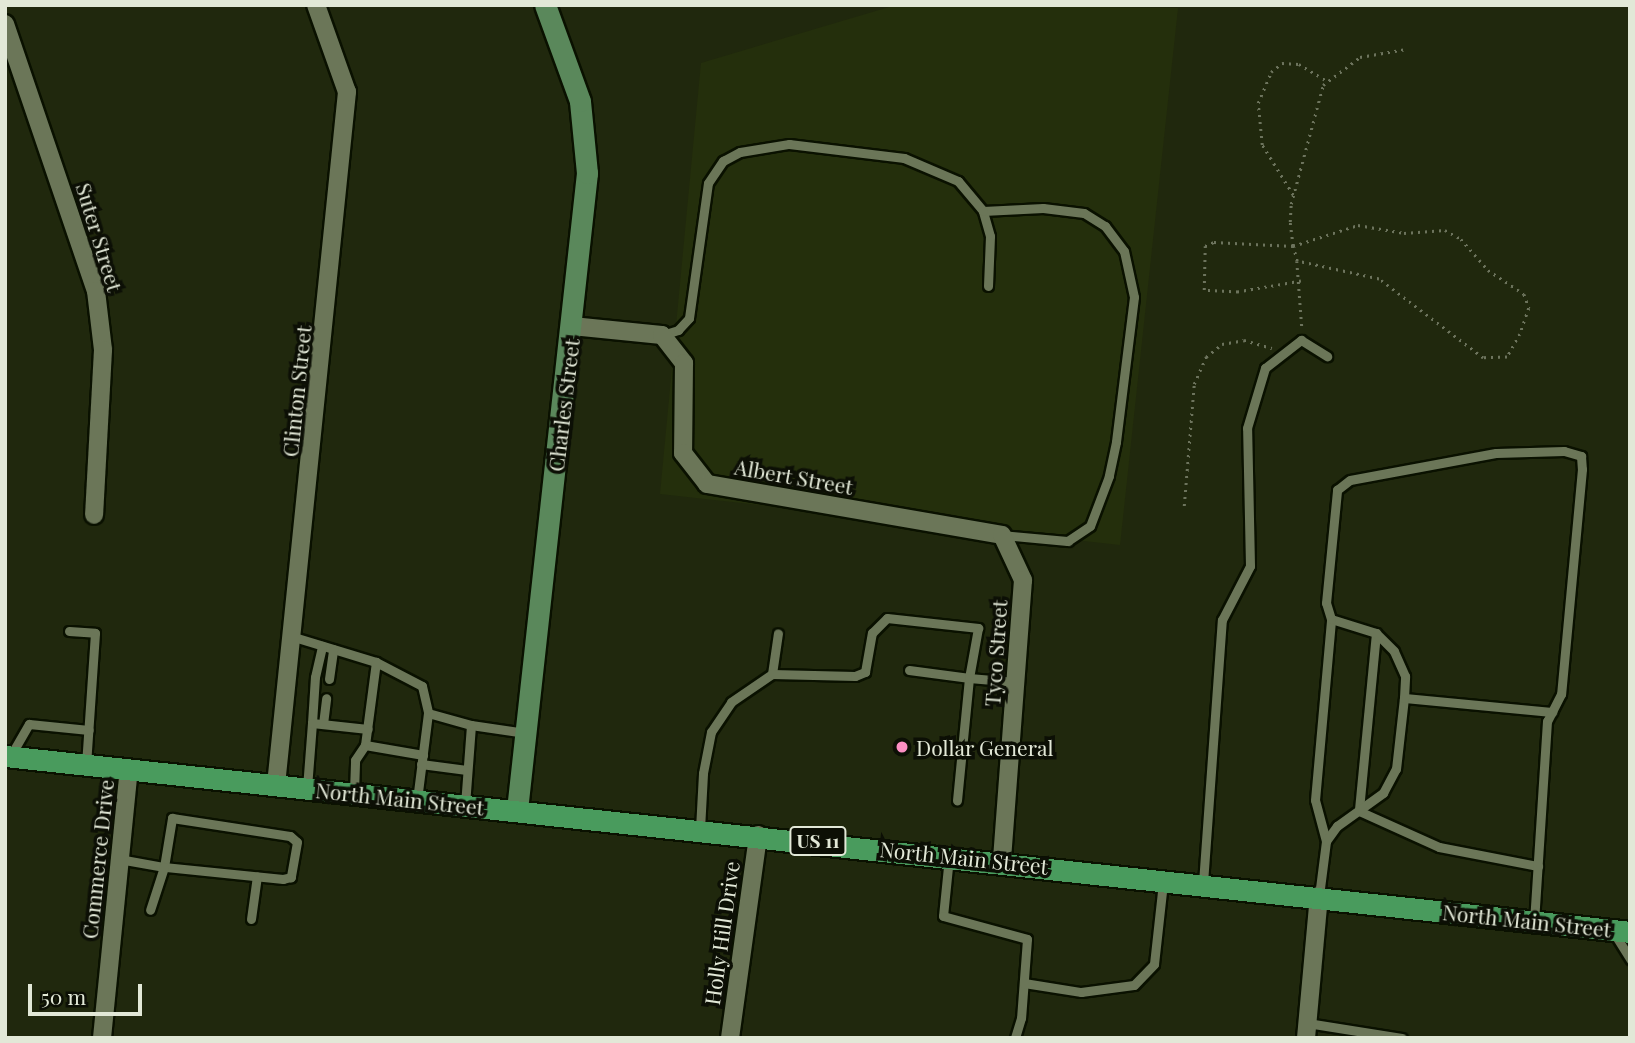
<!DOCTYPE html>
<style>
body{margin:0}
#map{position:relative;width:1635px;height:1043px;overflow:hidden;background:#20280d;font-family:"Playfair Display",serif}
div>[style]{position:absolute}
.built>*{inset:0;background:#242f0c}
.path>*{height:2.5px;margin-top:-1.25px;transform-origin:0;background:repeating-linear-gradient(90deg,#6d745d 0 2px,transparent 0 7px)}
.roads{filter:drop-shadow(2px 0 #0a1100) drop-shadow(-2px 0 #0a1100) drop-shadow(0 2px #0a1100) drop-shadow(0 -2px #0a1100)}
.lane>*{height:9px;margin:-4.5px;padding:0 4.5px;transform-origin:4.5px;border-radius:4.5px;background:#6b7658}
.street>*{height:18px;margin:-9px;padding:0 9px;transform-origin:9px;border-radius:9px;background:#6b7658}
.secondary>*{height:21px;margin:-10.5px;padding:0 10.5px;transform-origin:10.5px;border-radius:10.5px;background:#5a885b}
.primary>*{height:21px;margin:-10.5px;padding:0 10.5px;transform-origin:10.5px;border-radius:10.5px;background:#499b5d}
.dots>*{width:19px;height:19px;translate:-50% -50%;box-sizing:border-box;border:4px solid #0c0f05;border-radius:50%}
span{translate:-50% -50%;white-space:nowrap;text-align:center;line-height:1.15;-webkit-text-stroke:7px #0c0f05;paint-order:stroke}
.shield-label span{padding:2px 5px;background:#0c0f05;border:2px solid;border-radius:5px;-webkit-text-stroke-width:0}
.shield-label{font-size:19px;color:#e2e8d7;font-weight:700}
.street-label{font-size:21px;color:#e2e8d7}
.poi-label{font-size:21px;color:#e2e8d7}
.left{translate:0 -50%;text-align:left}
.frame{position:absolute;inset:0;border:7px solid #e2e8d7;pointer-events:none}
.scale{position:absolute;left:28px;top:984px;width:114px;height:32px;box-sizing:border-box;border:4px solid #e2e8d7;border-top:0;padding-left:9px;font-size:21px;line-height:24px;white-space:nowrap;color:#e2e8d7;-webkit-text-stroke:5px #0c0f05;paint-order:stroke}
</style>
<div id="map">
<div class="built">
<div style="clip-path:polygon(896px 5px,1178px 8px,1120px 545px,660px 494px,701px 63px)"></div>
</div>
<div class="path">
<div style="left:1293px;top:195px;width:59px;rotate:-121.8deg"></div>
<div style="left:1262px;top:145px;width:42px;rotate:-95.4deg"></div>
<div style="left:1258px;top:103px;width:34px;rotate:-67deg"></div>
<div style="left:1271px;top:72px;width:14px;rotate:-39deg"></div>
<div style="left:1282px;top:63px;width:17px;rotate:3deg"></div>
<div style="left:1299px;top:64px;width:31px;rotate:31deg"></div>
<div style="left:1297px;top:261px;width:67px;rotate:85.7deg"></div>
<div style="left:1301px;top:281px;width:64px;rotate:170.1deg"></div>
<div style="left:1238px;top:292px;width:34px;rotate:-177deg"></div>
<div style="left:1204px;top:290px;width:44px;rotate:-88.7deg"></div>
<div style="left:1205px;top:246px;width:10px;rotate:-24deg"></div>
<div style="left:1214px;top:242px;width:79px;rotate:2.9deg"></div>
<div style="left:1293px;top:246px;width:68px;rotate:-17.9deg"></div>
<div style="left:1358px;top:225px;width:47px;rotate:9.9deg"></div>
<div style="left:1404px;top:233px;width:41px;rotate:-4.2deg"></div>
<div style="left:1445px;top:230px;width:18px;rotate:29deg"></div>
<div style="left:1461px;top:239px;width:41px;rotate:48.9deg"></div>
<div style="left:1488px;top:270px;width:43px;rotate:33.7deg"></div>
<div style="left:1524px;top:294px;width:15px;rotate:70deg"></div>
<div style="left:1529px;top:308px;width:28px;rotate:109deg"></div>
<div style="left:1520px;top:334px;width:26px;rotate:119deg"></div>
<div style="left:1507px;top:357px;width:24px;rotate:178deg"></div>
<div style="left:1483px;top:358px;width:131px;rotate:-142.8deg"></div>
<div style="left:1379px;top:279px;width:84px;rotate:-167.6deg"></div>
<div style="left:1297px;top:261px;width:16px;rotate:-105deg"></div>
<div style="left:1293px;top:246px;width:7px;rotate:-98deg"></div>
<div style="left:1292px;top:239px;width:17px;rotate:-97deg"></div>
<div style="left:1290px;top:222px;width:18px;rotate:-87deg"></div>
<div style="left:1291px;top:204px;width:123px;rotate:-74.9deg"></div>
<div style="left:1323px;top:85px;width:46px;rotate:-37.1deg"></div>
<div style="left:1360px;top:57px;width:47px;rotate:-9.9deg"></div>
<div style="left:1184px;top:506px;width:122px;rotate:-85.3deg"></div>
<div style="left:1194px;top:384px;width:30px;rotate:-66deg"></div>
<div style="left:1206px;top:357px;width:21px;rotate:-39deg"></div>
<div style="left:1222px;top:344px;width:22px;rotate:-10deg"></div>
<div style="left:1244px;top:340px;width:29px;rotate:16deg"></div>
</div>
<div class="roads">
<div class="lane">
<div style="left:988px;top:286px;width:50px;rotate:-87.7deg"></div>
<div style="left:990px;top:236px;width:26px;rotate:-106deg"></div>
<div style="left:983px;top:211px;width:60px;rotate:-2.9deg"></div>
<div style="left:1043px;top:208px;width:41px;rotate:7deg"></div>
<div style="left:1084px;top:213px;width:25px;rotate:32deg"></div>
<div style="left:1105px;top:226px;width:31px;rotate:53deg"></div>
<div style="left:1124px;top:251px;width:47px;rotate:77.7deg"></div>
<div style="left:1134px;top:297px;width:146px;rotate:97.1deg"></div>
<div style="left:1116px;top:442px;width:35px;rotate:102deg"></div>
<div style="left:1109px;top:476px;width:53px;rotate:110.8deg"></div>
<div style="left:1090px;top:526px;width:27px;rotate:146deg"></div>
<div style="left:1068px;top:541px;width:66px;rotate:-174.8deg"></div>
<div style="left:662px;top:335px;width:17px;rotate:-17deg"></div>
<div style="left:678px;top:330px;width:16px;rotate:-47deg"></div>
<div style="left:689px;top:318px;width:136px;rotate:-82deg"></div>
<div style="left:708px;top:183px;width:27px;rotate:-56deg"></div>
<div style="left:723px;top:161px;width:19px;rotate:-28deg"></div>
<div style="left:740px;top:152px;width:50px;rotate:-9.3deg"></div>
<div style="left:789px;top:144px;width:116px;rotate:6.9deg"></div>
<div style="left:904px;top:158px;width:59px;rotate:23.1deg"></div>
<div style="left:958px;top:181px;width:39px;rotate:50deg"></div>
<div style="left:69px;top:631px;width:26px;rotate:4deg"></div>
<div style="left:95px;top:633px;width:131px;rotate:93.9deg"></div>
<div style="left:1376px;top:633px;width:179px;rotate:95.5deg"></div>
<div style="left:1359px;top:811px;width:88px;rotate:24.2deg"></div>
<div style="left:1439px;top:847px;width:101px;rotate:10.9deg"></div>
<div style="left:294px;top:637px;width:86px;rotate:17deg"></div>
<div style="left:376px;top:662px;width:52px;rotate:27.6deg"></div>
<div style="left:422px;top:686px;width:28px;rotate:77deg"></div>
<div style="left:909px;top:670px;width:61px;rotate:7.6deg"></div>
<div style="left:969px;top:678px;width:123px;rotate:95.6deg"></div>
<div style="left:772px;top:674px;width:41px;rotate:-81.7deg"></div>
<div style="left:329px;top:679px;width:30px;rotate:-82deg"></div>
<div style="left:1404px;top:698px;width:149px;rotate:5.4deg"></div>
<div style="left:312px;top:723px;width:46px;rotate:-86.3deg"></div>
<div style="left:315px;top:677px;width:32px;rotate:-77deg"></div>
<div style="left:323px;top:724px;width:26px;rotate:-83deg"></div>
<div style="left:365px;top:745px;width:59px;rotate:9.8deg"></div>
<div style="left:11px;top:755px;width:36px;rotate:-60deg"></div>
<div style="left:29px;top:724px;width:60px;rotate:5.7deg"></div>
<div style="left:421px;top:764px;width:46px;rotate:7.4deg"></div>
<div style="left:307px;top:788px;width:65px;rotate:-85.6deg"></div>
<div style="left:312px;top:723px;width:56px;rotate:6.1deg"></div>
<div style="left:354px;top:792px;width:32px;rotate:-88deg"></div>
<div style="left:355px;top:760px;width:18px;rotate:-56deg"></div>
<div style="left:365px;top:745px;width:84px;rotate:-82.5deg"></div>
<div style="left:417px;top:800px;width:88px;rotate:-82.8deg"></div>
<div style="left:428px;top:713px;width:45px;rotate:15.6deg"></div>
<div style="left:465px;top:805px;width:80px;rotate:-85.7deg"></div>
<div style="left:471px;top:725px;width:55px;rotate:8.4deg"></div>
<div style="left:700px;top:829px;width:56px;rotate:-86.9deg"></div>
<div style="left:703px;top:773px;width:42px;rotate:-79deg"></div>
<div style="left:711px;top:732px;width:36px;rotate:-56deg"></div>
<div style="left:731px;top:702px;width:50px;rotate:-34.3deg"></div>
<div style="left:772px;top:674px;width:83px;rotate:1.4deg"></div>
<div style="left:855px;top:676px;width:11px;rotate:-22deg"></div>
<div style="left:865px;top:672px;width:40px;rotate:-80deg"></div>
<div style="left:872px;top:633px;width:21px;rotate:-45deg"></div>
<div style="left:887px;top:618px;width:92px;rotate:6.3deg"></div>
<div style="left:978px;top:628px;width:51px;rotate:100.2deg"></div>
<div style="left:969px;top:678px;width:47px;rotate:4.9deg"></div>
<div style="left:1326px;top:841px;width:42px;rotate:-105deg"></div>
<div style="left:1315px;top:800px;width:182px;rotate:-84.9deg"></div>
<div style="left:949px;top:857px;width:59px;rotate:95.8deg"></div>
<div style="left:943px;top:916px;width:87px;rotate:15.3deg"></div>
<div style="left:1027px;top:939px;width:79px;rotate:94.3deg"></div>
<div style="left:1021px;top:1018px;width:21px;rotate:107deg"></div>
<div style="left:119px;top:859px;width:46px;rotate:10.1deg"></div>
<div style="left:164px;top:867px;width:50px;rotate:-80.7deg"></div>
<div style="left:172px;top:818px;width:119px;rotate:8.7deg"></div>
<div style="left:290px;top:836px;width:9px;rotate:41deg"></div>
<div style="left:297px;top:842px;width:36px;rotate:100deg"></div>
<div style="left:291px;top:877px;width:8px;rotate:166deg"></div>
<div style="left:283px;top:879px;width:120px;rotate:-174.2deg"></div>
<div style="left:164px;top:867px;width:45px;rotate:108deg"></div>
<div style="left:1203px;top:883px;width:264px;rotate:-85.9deg"></div>
<div style="left:1222px;top:620px;width:61px;rotate:-62.6deg"></div>
<div style="left:1250px;top:566px;width:138px;rotate:-91.2deg"></div>
<div style="left:1247px;top:428px;width:63px;rotate:-73.3deg"></div>
<div style="left:1265px;top:368px;width:46px;rotate:-37.9deg"></div>
<div style="left:1301px;top:340px;width:31px;rotate:32deg"></div>
<div style="left:1319px;top:896px;width:55px;rotate:-82.7deg"></div>
<div style="left:1326px;top:841px;width:19px;rotate:-54deg"></div>
<div style="left:1337px;top:826px;width:57px;rotate:-35.7deg"></div>
<div style="left:1383px;top:793px;width:27px;rotate:-62deg"></div>
<div style="left:1396px;top:769px;width:71px;rotate:-83.6deg"></div>
<div style="left:1404px;top:698px;width:22px;rotate:-87deg"></div>
<div style="left:1405px;top:676px;width:27px;rotate:-114deg"></div>
<div style="left:1394px;top:651px;width:25px;rotate:-135deg"></div>
<div style="left:1376px;top:633px;width:47px;rotate:-162.7deg"></div>
<div style="left:1331px;top:619px;width:17px;rotate:-107deg"></div>
<div style="left:1326px;top:603px;width:114px;rotate:-84.4deg"></div>
<div style="left:1337px;top:490px;width:16px;rotate:-38deg"></div>
<div style="left:1350px;top:480px;width:148px;rotate:-10.5deg"></div>
<div style="left:1496px;top:453px;width:68px;rotate:-1.7deg"></div>
<div style="left:1564px;top:451px;width:18px;rotate:16deg"></div>
<div style="left:1581px;top:456px;width:13px;rotate:86deg"></div>
<div style="left:1582px;top:469px;width:226px;rotate:95.3deg"></div>
<div style="left:1561px;top:694px;width:30px;rotate:117deg"></div>
<div style="left:1547px;top:721px;width:200px;rotate:93.7deg"></div>
<div style="left:251px;top:919px;width:43px;rotate:-82.1deg"></div>
<div style="left:1614px;top:933px;width:31px;rotate:58deg"></div>
<div style="left:1024px;top:983px;width:58px;rotate:9deg"></div>
<div style="left:1081px;top:992px;width:53px;rotate:-7.5deg"></div>
<div style="left:1134px;top:985px;width:29px;rotate:-46deg"></div>
<div style="left:1154px;top:964px;width:81px;rotate:-83.7deg"></div>
<div style="left:1307px;top:1023px;width:96px;rotate:9deg"></div>
</div>
<div class="street">
<div style="left:5px;top:24px;width:282px;rotate:71.2deg"></div>
<div style="left:96px;top:291px;width:59px;rotate:83.2deg"></div>
<div style="left:103px;top:350px;width:165px;rotate:93.1deg"></div>
<div style="left:572px;top:326px;width:90px;rotate:5.7deg"></div>
<div style="left:662px;top:335px;width:36px;rotate:52deg"></div>
<div style="left:684px;top:363px;width:90px;rotate:90.6deg"></div>
<div style="left:683px;top:453px;width:39px;rotate:52deg"></div>
<div style="left:707px;top:484px;width:299px;rotate:9.8deg"></div>
<div style="left:1002px;top:535px;width:50px;rotate:65deg"></div>
<div style="left:1023px;top:580px;width:282px;rotate:94.3deg"></div>
<div style="left:276px;top:785px;width:697px;rotate:-84.15deg"></div>
<div style="left:347px;top:92px;width:92px;rotate:-109.6deg"></div>
<div style="left:102px;top:1038px;width:270px;rotate:-84.3deg"></div>
<div style="left:730px;top:1038px;width:205px;rotate:-82.1deg"></div>
<div style="left:1306px;top:1038px;width:143px;rotate:-84.8deg"></div>
</div>
<div class="secondary">
<div style="left:517px;top:810px;width:641px;rotate:-83.73deg"></div>
<div style="left:587px;top:173px;width:72px;rotate:-95.6deg"></div>
<div style="left:580px;top:101px;width:102px;rotate:-110deg"></div>
</div>
<div class="primary">
<div style="left:5px;top:756px;width:1635px;rotate:6.18deg"></div>
</div>
</div>
<div class="dots">
<div style="left:902px;top:747px;background:#fc8fc3"></div>
</div>
<div class="shield-label">
<span style="left:818px;top:841px">US 11</span>
</div>
<div class="street-label">
<span style="left:100px;top:237px;rotate:73deg">Suter Street</span>
<span style="left:296px;top:391px;rotate:-84deg">Clinton Street</span>
<span style="left:563px;top:405px;rotate:-83deg">Charles Street</span>
<span style="left:794px;top:476px;rotate:10deg">Albert Street</span>
<span style="left:995px;top:653px;rotate:-86deg">Tyco Street</span>
<span style="left:400px;top:798px;rotate:6deg">North Main Street</span>
<span style="left:964px;top:857px;rotate:6deg">North Main Street</span>
<span style="left:97px;top:859px;rotate:-84deg">Commerce Drive</span>
<span style="left:1527px;top:920px;rotate:6deg">North Main Street</span>
<span style="left:721px;top:933px;rotate:-82deg">Holly Hill Drive</span>
</div>
<div class="poi-label">
<span class="left" style="left:916px;top:747px">Dollar General</span>
</div>
<div class="frame"></div>
<div class="scale">50 m</div>
</div>
